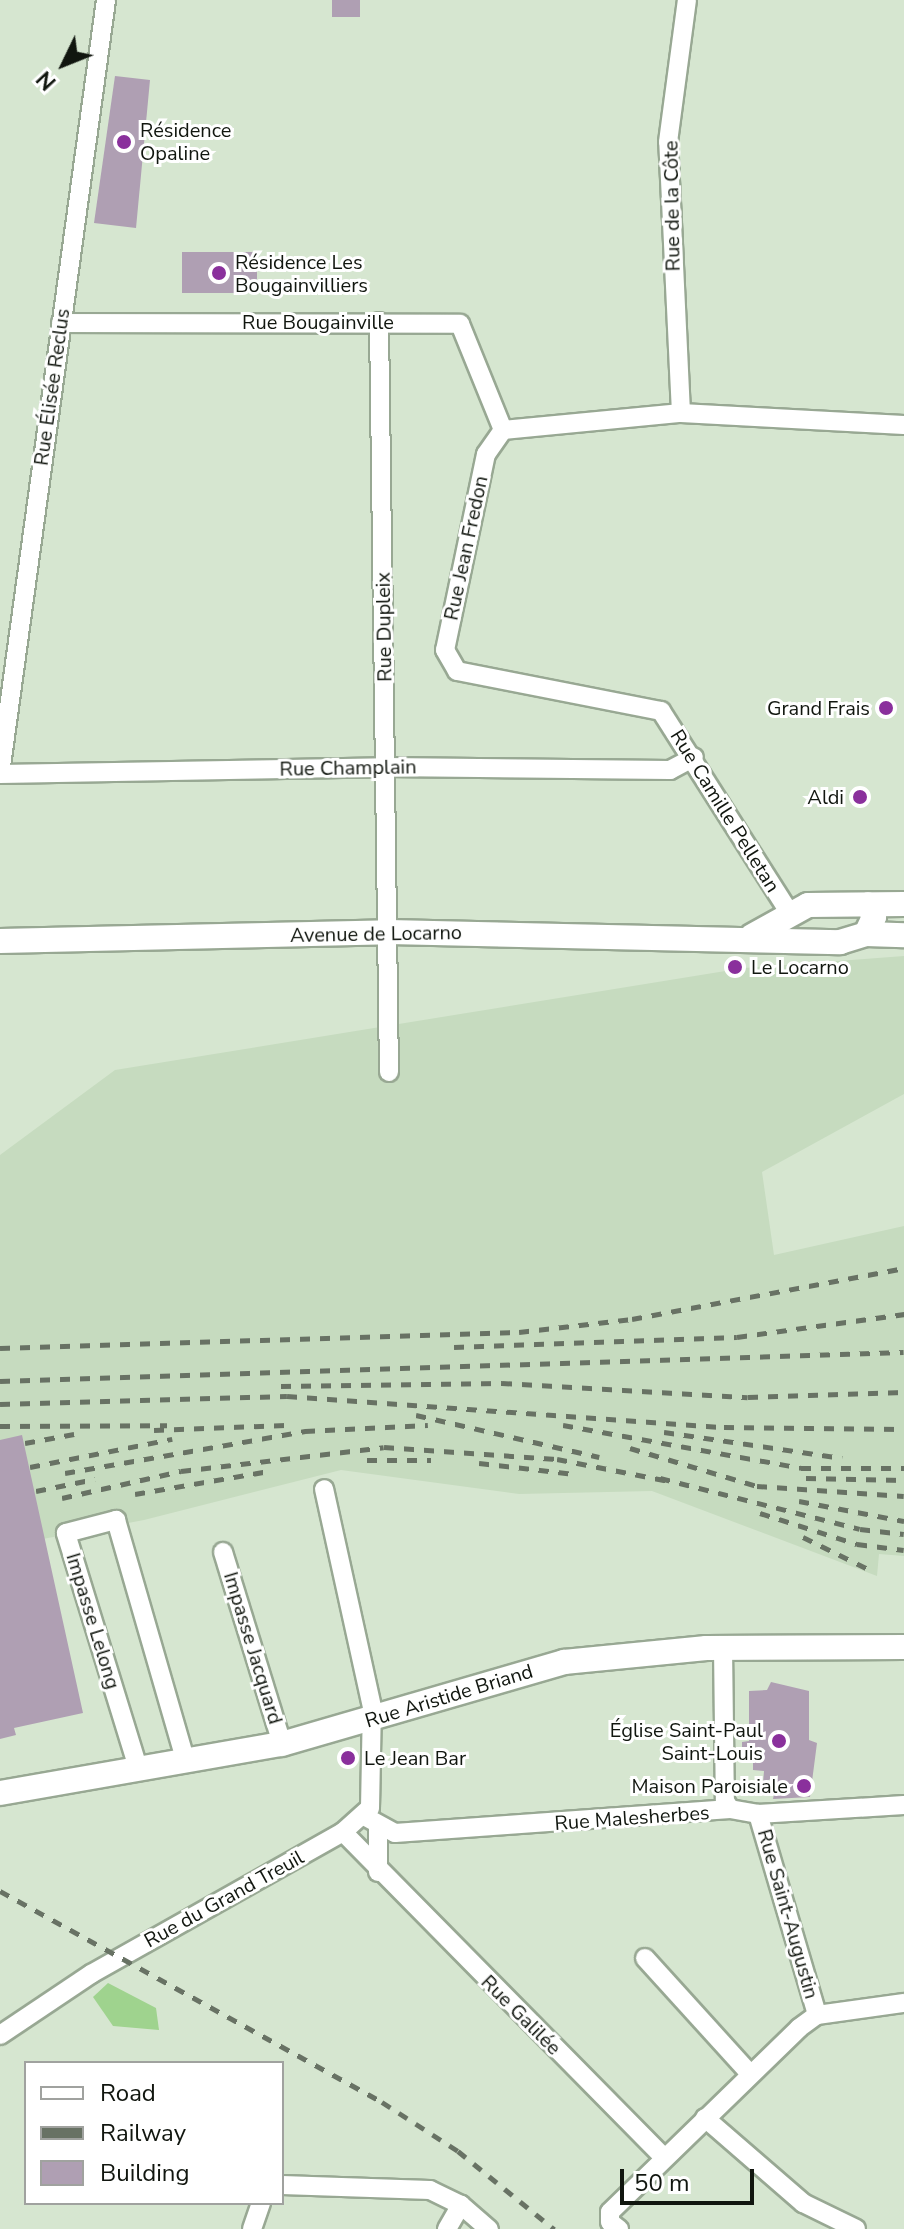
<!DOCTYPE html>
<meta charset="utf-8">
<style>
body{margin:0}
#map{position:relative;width:904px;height:2229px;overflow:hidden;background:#d6e6d0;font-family:"Nunito Sans",sans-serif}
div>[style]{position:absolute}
.built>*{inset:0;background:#c6dbbf}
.green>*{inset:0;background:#9fd38e}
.building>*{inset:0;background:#af9fb3;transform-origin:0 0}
.roads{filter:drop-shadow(2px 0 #98a893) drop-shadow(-2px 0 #98a893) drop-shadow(0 2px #98a893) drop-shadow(0 -2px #98a893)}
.street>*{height:18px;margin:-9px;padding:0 9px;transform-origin:9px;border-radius:9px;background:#fff}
.secondary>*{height:24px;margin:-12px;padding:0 12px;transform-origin:12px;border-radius:12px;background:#fff}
.rail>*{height:5px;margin-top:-2.5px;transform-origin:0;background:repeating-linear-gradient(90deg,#687264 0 10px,transparent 0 20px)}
.dots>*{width:22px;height:22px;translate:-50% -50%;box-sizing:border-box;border:4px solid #fff;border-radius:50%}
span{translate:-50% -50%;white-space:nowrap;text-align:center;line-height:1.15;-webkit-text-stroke:6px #fff;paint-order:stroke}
.poi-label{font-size:20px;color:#11160f}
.left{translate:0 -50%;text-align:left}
.right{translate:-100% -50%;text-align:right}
.street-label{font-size:20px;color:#11160f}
.legend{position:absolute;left:24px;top:2061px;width:260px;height:144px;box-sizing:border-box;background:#fff;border:2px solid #a0a29f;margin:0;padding:10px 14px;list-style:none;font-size:24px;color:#11160f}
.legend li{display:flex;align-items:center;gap:16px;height:40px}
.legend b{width:40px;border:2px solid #a0a29f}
.north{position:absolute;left:24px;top:24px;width:80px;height:80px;-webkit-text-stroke:6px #fff;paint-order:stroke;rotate:227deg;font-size:22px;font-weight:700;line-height:32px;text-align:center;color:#11160f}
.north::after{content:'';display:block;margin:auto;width:28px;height:36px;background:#11160f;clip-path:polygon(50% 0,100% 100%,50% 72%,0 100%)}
.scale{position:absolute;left:620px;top:2169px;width:134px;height:36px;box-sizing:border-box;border:4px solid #11160f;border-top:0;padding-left:10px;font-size:24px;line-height:28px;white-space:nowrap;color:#11160f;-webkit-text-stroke:6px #fff;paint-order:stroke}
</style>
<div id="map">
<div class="built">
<div style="clip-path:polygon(904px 956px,904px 1094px,762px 1172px,774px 1255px,904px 1226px,904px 1556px,879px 1554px,877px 1576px,652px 1491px,519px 1494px,341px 1470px,144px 1520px,0 1547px,0 1155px,115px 1070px,744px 968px)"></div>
</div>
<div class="green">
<div style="clip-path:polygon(108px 1983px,156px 2008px,159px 2030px,113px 2026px,93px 1997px)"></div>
</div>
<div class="building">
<div style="left:332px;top:0;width:28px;height:17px"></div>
<div style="clip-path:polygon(115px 76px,150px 80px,136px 228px,94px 223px)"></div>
<div style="left:257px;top:252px;width:41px;height:75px;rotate:90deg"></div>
<div style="clip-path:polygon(22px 1435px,83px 1713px,14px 1728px,16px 1735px,0 1739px,0 1440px)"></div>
<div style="clip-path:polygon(771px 1682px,809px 1691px,809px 1740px,817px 1743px,810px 1797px,773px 1799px,778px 1775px,763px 1783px,764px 1771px,753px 1770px,753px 1760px,742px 1758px,742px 1742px,749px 1741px,749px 1691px,767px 1690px)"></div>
</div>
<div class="roads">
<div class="street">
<div style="left:379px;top:322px;width:750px;rotate:89.24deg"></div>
<div style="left:61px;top:323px;width:399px;rotate:0.1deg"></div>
<div style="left:460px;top:324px;width:114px;rotate:67.9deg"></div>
<div style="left:681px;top:413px;width:271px;rotate:-92.7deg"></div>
<div style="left:668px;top:142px;width:143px;rotate:-82.4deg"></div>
<div style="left:503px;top:430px;width:29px;rotate:125deg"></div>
<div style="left:486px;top:454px;width:200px;rotate:101.8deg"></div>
<div style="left:445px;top:650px;width:24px;rotate:60deg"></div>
<div style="left:457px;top:671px;width:208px;rotate:11.1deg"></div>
<div style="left:661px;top:711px;width:238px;rotate:57.5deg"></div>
<div style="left:503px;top:430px;width:179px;rotate:-5.5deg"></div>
<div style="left:681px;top:413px;width:223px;rotate:3.1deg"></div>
<div style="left:0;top:773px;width:780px;rotate:-82.19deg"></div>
<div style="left:0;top:774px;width:386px;rotate:-1deg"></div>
<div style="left:386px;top:767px;width:284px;rotate:0.6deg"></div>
<div style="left:670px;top:770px;width:27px;rotate:-28deg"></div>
<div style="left:223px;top:1552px;width:201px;rotate:72.9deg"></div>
<div style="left:723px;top:1647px;width:154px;rotate:89.3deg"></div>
<div style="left:725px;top:1801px;width:9px;rotate:58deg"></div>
<div style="left:139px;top:1771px;width:249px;rotate:-107.1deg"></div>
<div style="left:66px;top:1533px;width:52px;rotate:-14.6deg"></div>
<div style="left:116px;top:1520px;width:252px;rotate:73.9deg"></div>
<div style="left:758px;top:1814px;width:209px;rotate:73.6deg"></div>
<div style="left:364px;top:1816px;width:35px;rotate:29deg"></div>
<div style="left:395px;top:1833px;width:336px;rotate:-4.1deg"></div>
<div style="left:730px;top:1809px;width:28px;rotate:10deg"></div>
<div style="left:758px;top:1814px;width:146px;rotate:-3.5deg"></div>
<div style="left:378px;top:1828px;width:44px;rotate:90deg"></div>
<div style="left:343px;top:1832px;width:458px;rotate:45.4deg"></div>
<div style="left:645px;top:1958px;width:156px;rotate:47.8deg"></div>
<div style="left:0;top:2035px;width:110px;rotate:-33.8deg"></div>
<div style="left:91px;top:1974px;width:289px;rotate:-29.4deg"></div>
<div style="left:343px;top:1832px;width:36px;rotate:-42deg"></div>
<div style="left:370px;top:1808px;width:101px;rotate:-88.9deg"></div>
<div style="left:372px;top:1707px;width:223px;rotate:-102.4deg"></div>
<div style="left:705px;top:2118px;width:130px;rotate:40.9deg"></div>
<div style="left:803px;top:2203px;width:59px;rotate:26.1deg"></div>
<div style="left:282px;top:2185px;width:148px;rotate:1.9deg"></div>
<div style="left:430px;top:2190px;width:34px;rotate:26deg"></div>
<div style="left:461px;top:2205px;width:37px;rotate:41deg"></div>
<div style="left:252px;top:2229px;width:28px;rotate:-71deg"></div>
<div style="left:447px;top:2229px;width:28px;rotate:-60deg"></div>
<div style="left:619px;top:2229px;width:11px;rotate:-142deg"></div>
<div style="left:610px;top:2222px;width:10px;rotate:-90deg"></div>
<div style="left:610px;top:2212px;width:264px;rotate:-44.2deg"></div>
<div style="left:799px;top:2028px;width:22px;rotate:-36deg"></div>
<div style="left:817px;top:2015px;width:88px;rotate:-7.9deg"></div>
</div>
<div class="secondary">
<div style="left:866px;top:934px;width:38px;rotate:2deg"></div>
<div style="left:752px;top:936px;width:64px;rotate:-29deg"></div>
<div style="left:808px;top:905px;width:96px;rotate:-0.6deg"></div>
<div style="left:0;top:941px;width:389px;rotate:-1.3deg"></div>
<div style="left:389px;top:932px;width:451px;rotate:1.3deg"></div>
<div style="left:840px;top:942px;width:27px;rotate:-17deg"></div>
<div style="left:866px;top:934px;width:19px;rotate:-65deg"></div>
<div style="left:874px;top:917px;width:14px;rotate:-115deg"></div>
<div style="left:0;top:1793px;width:286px;rotate:-9.9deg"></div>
<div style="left:282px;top:1744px;width:294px;rotate:-16.2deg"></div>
<div style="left:564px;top:1662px;width:143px;rotate:-5.6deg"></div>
<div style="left:706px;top:1648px;width:198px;rotate:-0.3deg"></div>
</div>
</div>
<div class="rail">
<div style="left:454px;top:1347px;width:283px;rotate:-2deg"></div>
<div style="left:737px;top:1337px;width:169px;rotate:-7.8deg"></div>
<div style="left:0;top:1348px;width:519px;rotate:-1.77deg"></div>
<div style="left:519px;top:1332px;width:114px;rotate:-6.6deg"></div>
<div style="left:632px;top:1319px;width:277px;rotate:-10.6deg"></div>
<div style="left:0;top:1381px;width:904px;rotate:-1.84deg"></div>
<div style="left:281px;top:1386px;width:221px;rotate:-0.8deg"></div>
<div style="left:502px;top:1383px;width:246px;rotate:3.3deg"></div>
<div style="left:748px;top:1397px;width:156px;rotate:-1.8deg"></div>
<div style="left:0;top:1404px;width:287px;rotate:-1.6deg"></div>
<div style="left:287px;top:1396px;width:438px;rotate:4.1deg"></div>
<div style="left:724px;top:1427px;width:180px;rotate:0.6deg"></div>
<div style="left:416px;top:1415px;width:188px;rotate:12.9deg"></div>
<div style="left:563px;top:1425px;width:242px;rotate:10.2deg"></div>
<div style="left:801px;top:1468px;width:103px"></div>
<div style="left:0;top:1426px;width:167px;rotate:-0.3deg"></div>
<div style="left:154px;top:1430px;width:132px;rotate:-2.2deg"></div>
<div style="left:664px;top:1432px;width:180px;rotate:8.3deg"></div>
<div style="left:25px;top:1443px;width:50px;rotate:-10.4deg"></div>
<div style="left:630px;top:1448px;width:133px;rotate:16.7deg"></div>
<div style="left:757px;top:1486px;width:147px;rotate:3.9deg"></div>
<div style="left:367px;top:1460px;width:64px"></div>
<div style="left:479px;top:1463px;width:96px;rotate:6.6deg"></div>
<div style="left:30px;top:1467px;width:145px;rotate:-11.2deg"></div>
<div style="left:65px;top:1473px;width:244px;rotate:-9.9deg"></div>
<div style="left:305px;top:1431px;width:123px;rotate:-2.8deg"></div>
<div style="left:660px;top:1478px;width:206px;rotate:14.3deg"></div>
<div style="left:860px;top:1529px;width:44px;rotate:6.5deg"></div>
<div style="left:806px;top:1478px;width:98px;rotate:1.2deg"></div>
<div style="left:36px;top:1491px;width:60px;rotate:-11.5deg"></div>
<div style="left:135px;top:1494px;width:136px;rotate:-9.7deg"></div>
<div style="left:62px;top:1498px;width:122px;rotate:-12.8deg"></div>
<div style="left:181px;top:1471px;width:204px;rotate:-6.7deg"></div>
<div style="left:384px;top:1447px;width:173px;rotate:4deg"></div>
<div style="left:557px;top:1459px;width:114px;rotate:11.1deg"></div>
<div style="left:799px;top:1501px;width:107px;rotate:10.8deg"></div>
<div style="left:760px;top:1513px;width:102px;rotate:17.7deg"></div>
<div style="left:857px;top:1544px;width:47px;rotate:7.3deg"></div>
<div style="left:803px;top:1537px;width:72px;rotate:26.2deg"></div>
<div style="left:0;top:1891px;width:436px;rotate:28.9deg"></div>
<div style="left:382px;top:2102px;width:90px;rotate:32.8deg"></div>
<div style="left:458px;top:2151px;width:124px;rotate:39.1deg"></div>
</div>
<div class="dots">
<div style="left:124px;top:142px;background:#8a309c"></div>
<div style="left:219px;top:273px;background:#8a309c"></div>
<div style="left:886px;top:708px;background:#8a309c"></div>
<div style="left:860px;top:797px;background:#8a309c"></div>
<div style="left:735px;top:967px;background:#8a309c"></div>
<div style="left:779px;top:1741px;background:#8a309c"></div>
<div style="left:348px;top:1758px;background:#8a309c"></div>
<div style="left:804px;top:1786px;background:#8a309c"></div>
</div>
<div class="poi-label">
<span class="left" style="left:140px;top:142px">Résidence<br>Opaline</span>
<span class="left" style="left:235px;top:274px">Résidence Les<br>Bougainvilliers</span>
<span class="right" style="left:870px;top:708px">Grand Frais</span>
<span class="right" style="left:844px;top:797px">Aldi</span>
<span class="left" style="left:751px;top:967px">Le Locarno</span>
<span class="right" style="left:763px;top:1742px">Église Saint-Paul<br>Saint-Louis</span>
<span class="left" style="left:364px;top:1758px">Le Jean Bar</span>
<span class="right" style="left:788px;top:1786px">Maison Paroisiale</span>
</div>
<div class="street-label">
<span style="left:672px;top:206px;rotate:-91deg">Rue de la Côte</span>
<span style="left:318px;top:322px">Rue Bougainville</span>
<span style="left:52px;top:387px;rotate:-82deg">Rue Élisée Reclus</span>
<span style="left:466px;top:548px;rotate:-78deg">Rue Jean Fredon</span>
<span style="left:384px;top:627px;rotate:-91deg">Rue Dupleix</span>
<span style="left:348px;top:768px;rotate:-1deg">Rue Champlain</span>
<span style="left:725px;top:811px;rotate:58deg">Rue Camille Pelletan</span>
<span style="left:376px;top:934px;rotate:-1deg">Avenue de Locarno</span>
<span style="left:93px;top:1621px;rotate:73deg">Impasse Lelong</span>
<span style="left:253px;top:1648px;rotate:73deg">Impasse Jacquard</span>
<span style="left:449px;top:1696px;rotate:-17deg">Rue Aristide Briand</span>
<span style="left:632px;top:1818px;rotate:-4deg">Rue Malesherbes</span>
<span style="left:224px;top:1899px;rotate:-29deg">Rue du Grand Treuil</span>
<span style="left:788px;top:1914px;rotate:74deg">Rue Saint-Augustin</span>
<span style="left:521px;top:2015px;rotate:45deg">Rue Galilée</span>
</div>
<ul class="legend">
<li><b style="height:10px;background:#fff"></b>Road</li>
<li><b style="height:10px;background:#687264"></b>Railway</li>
<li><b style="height:22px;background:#af9fb3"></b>Building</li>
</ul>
<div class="north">N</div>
<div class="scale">50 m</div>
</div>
